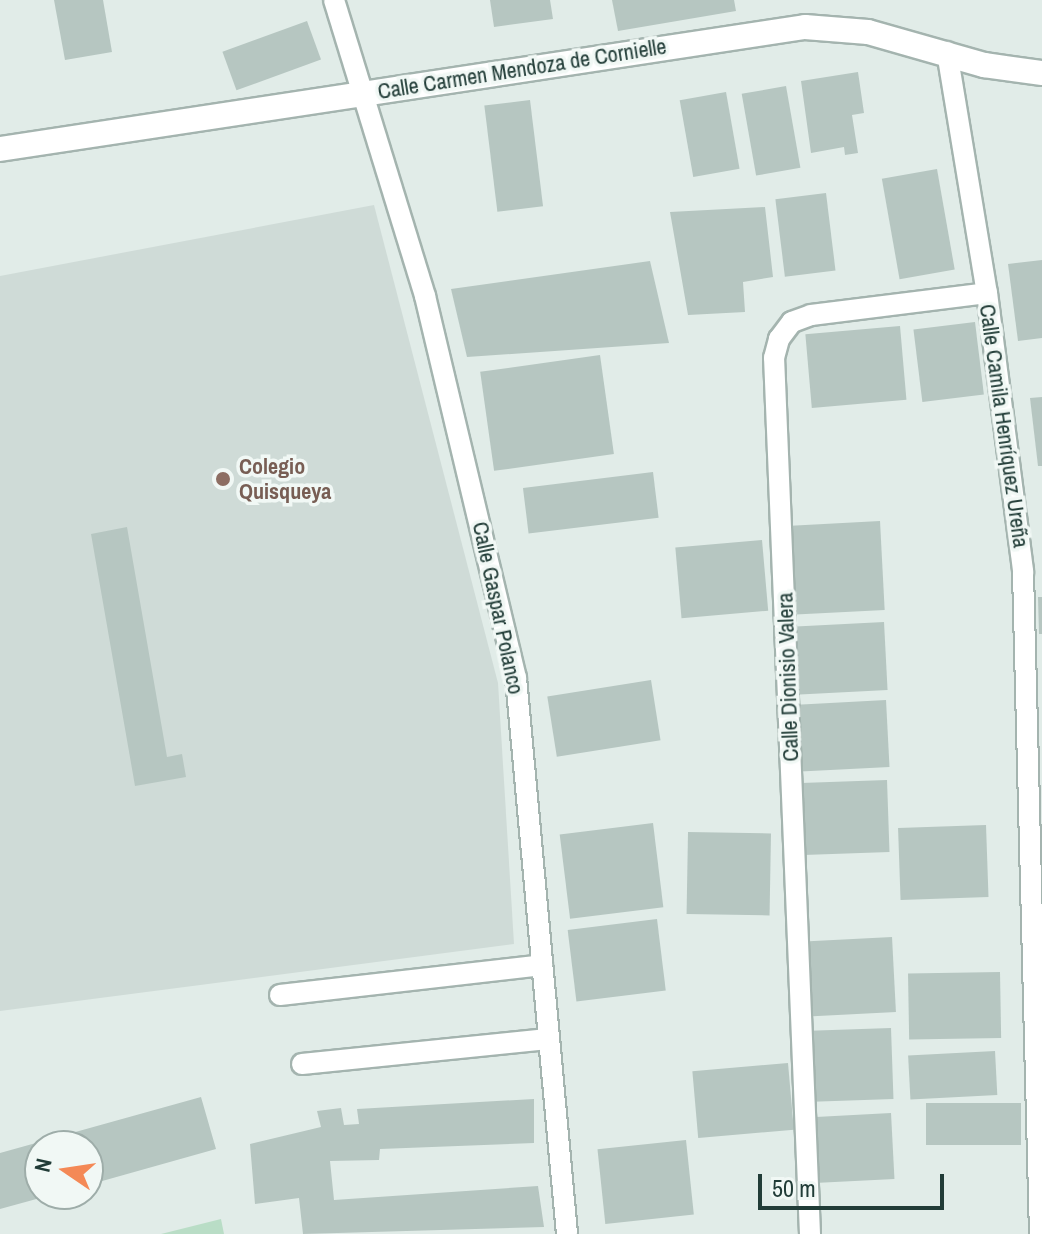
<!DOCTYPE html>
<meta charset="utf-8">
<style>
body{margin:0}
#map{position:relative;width:1042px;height:1234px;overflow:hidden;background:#e1ece8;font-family:"Archivo Narrow",sans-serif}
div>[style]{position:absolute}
.built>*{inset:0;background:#cfdbd7}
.green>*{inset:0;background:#b9ddc6}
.building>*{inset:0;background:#b6c6c1;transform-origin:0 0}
.roads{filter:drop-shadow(2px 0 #a4b4af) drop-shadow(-2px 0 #a4b4af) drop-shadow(0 2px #a4b4af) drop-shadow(0 -2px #a4b4af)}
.minor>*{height:20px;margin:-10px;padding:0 10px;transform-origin:10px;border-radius:10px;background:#fff}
.tertiary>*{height:24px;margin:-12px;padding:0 12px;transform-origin:12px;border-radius:12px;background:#fff}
.dots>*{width:22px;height:22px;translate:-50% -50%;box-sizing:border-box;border:4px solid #f1f8f5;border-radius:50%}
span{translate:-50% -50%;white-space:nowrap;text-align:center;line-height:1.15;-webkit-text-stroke:7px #f1f8f5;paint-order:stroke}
.street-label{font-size:22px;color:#213c37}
.education-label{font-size:22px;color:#785e54;font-weight:700}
.left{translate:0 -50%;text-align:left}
.north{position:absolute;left:24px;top:1130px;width:80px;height:80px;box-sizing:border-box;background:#f1f8f5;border:2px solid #9eada9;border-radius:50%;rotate:283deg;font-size:22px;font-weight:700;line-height:32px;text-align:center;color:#213c37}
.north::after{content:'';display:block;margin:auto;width:28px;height:36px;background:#f48956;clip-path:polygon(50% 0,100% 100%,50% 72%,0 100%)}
.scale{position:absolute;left:758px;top:1174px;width:186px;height:36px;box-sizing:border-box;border:4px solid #213c37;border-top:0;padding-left:10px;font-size:24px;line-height:28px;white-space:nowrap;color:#213c37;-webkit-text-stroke:6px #f1f8f5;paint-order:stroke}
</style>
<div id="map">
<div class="built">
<div style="clip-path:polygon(374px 205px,498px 683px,514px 944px,0 1011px,0 276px)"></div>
</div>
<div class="green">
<div style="clip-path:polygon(221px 1219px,224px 1234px,161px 1234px)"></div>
</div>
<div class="building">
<div style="clip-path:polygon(54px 0,103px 0,112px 52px,65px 60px)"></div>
<div style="clip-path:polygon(490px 0,550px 0,553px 19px,494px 27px)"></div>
<div style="clip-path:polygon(612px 0,734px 0,736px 11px,618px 31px)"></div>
<div style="left:307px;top:21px;width:41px;height:90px;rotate:70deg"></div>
<div style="clip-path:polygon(858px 72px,864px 113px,852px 115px,858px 153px,845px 155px,844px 147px,811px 153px,801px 81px)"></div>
<div style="left:786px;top:86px;width:83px;height:45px;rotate:80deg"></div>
<div style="left:726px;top:92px;width:78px;height:47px;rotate:80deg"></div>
<div style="left:530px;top:100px;width:107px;height:46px;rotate:83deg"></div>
<div style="left:937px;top:169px;width:102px;height:56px;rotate:80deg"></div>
<div style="left:826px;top:193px;width:78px;height:51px;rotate:83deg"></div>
<div style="clip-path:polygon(765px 207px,773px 277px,743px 282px,745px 312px,688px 315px,670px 212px)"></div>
<div style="clip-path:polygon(1042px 260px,1042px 338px,1018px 341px,1008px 264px)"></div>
<div style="clip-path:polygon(650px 261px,669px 343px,467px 357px,451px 289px)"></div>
<div style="left:975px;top:322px;width:73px;height:62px;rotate:83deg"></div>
<div style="left:900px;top:326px;width:74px;height:95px;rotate:85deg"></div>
<div style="left:600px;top:355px;width:100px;height:121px;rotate:82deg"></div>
<div style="clip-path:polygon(1042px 397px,1042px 466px,1038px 466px,1030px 398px)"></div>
<div style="left:653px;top:472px;width:46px;height:131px;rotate:83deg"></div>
<div style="left:880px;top:521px;width:89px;height:89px;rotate:87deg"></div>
<div style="clip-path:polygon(127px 527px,167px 757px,182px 754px,186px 777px,135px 786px,91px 534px)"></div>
<div style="left:762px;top:540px;width:71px;height:87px;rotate:85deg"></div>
<div style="clip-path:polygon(1038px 597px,1042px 597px,1042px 634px,1039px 634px)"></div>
<div style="left:884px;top:622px;width:68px;height:88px;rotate:87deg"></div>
<div style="left:651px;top:680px;width:61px;height:105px;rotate:81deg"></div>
<div style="left:886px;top:700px;width:67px;height:89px;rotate:87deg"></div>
<div style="left:887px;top:780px;width:72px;height:86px;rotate:88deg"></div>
<div style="left:653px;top:823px;width:85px;height:94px;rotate:83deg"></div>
<div style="left:986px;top:825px;width:72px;height:88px;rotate:88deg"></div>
<div style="left:688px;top:832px;width:83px;height:82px;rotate:1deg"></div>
<div style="left:657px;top:919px;width:72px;height:90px;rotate:83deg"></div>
<div style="left:892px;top:937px;width:75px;height:83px;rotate:87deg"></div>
<div style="left:1000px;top:972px;width:66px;height:92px;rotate:89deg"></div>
<div style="left:891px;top:1028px;width:71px;height:81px;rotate:88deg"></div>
<div style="left:995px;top:1051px;width:44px;height:87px;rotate:87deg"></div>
<div style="left:788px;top:1063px;width:67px;height:96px;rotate:85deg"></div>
<div style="clip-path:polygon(201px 1097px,216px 1149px,88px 1185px,88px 1146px,40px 1146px,40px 1194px,51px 1195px,0 1209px,0 1153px)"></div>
<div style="clip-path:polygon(534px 1099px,534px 1143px,380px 1149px,379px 1160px,330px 1161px,334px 1200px,538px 1186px,544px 1227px,303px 1234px,299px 1198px,255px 1204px,250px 1144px,321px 1127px,317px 1111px,341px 1108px,344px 1125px,359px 1124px,357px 1109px)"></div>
<div style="left:1021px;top:1103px;width:42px;height:95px;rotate:90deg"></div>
<div style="left:891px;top:1113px;width:66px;height:80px;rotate:87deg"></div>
<div style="left:686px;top:1140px;width:75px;height:89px;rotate:84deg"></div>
</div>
<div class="roads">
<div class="minor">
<div style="left:334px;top:0;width:310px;rotate:72.9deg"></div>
<div style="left:425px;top:296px;width:393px;rotate:76.6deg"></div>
<div style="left:516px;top:678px;width:558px;rotate:84.76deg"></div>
<div style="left:947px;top:52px;width:244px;rotate:80.6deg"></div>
<div style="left:987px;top:293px;width:281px;rotate:82.6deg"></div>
<div style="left:1023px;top:572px;width:662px;rotate:88.53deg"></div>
<div style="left:280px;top:995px;width:264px;rotate:-6.5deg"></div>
<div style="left:302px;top:1064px;width:247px;rotate:-5.8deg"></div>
<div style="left:810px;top:1234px;width:877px;rotate:-92.35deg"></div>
<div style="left:774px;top:358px;width:20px;rotate:-75deg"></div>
<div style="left:779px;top:339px;width:21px;rotate:-53deg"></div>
<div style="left:792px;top:322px;width:20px;rotate:-20deg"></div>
<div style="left:811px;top:315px;width:177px;rotate:-7.1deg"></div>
</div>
<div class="tertiary">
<div style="left:0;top:149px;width:814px;rotate:-8.62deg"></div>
<div style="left:805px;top:27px;width:63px;rotate:4.5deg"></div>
<div style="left:868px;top:32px;width:121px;rotate:15.9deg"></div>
<div style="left:984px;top:65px;width:59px;rotate:7.9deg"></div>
</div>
</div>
<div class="dots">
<div style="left:223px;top:479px;background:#8d6e63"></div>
</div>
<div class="street-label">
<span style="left:522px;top:69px;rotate:-9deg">Calle Carmen Mendoza de Cornielle</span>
<span style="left:1004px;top:426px;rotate:82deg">Calle Camila Henríquez Ureña</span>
<span style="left:498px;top:608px;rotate:78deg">Calle Gaspar Polanco</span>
<span style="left:788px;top:677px;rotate:-92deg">Calle Dionisio Valera</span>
</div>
<div class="education-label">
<span class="left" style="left:239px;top:479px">Colegio<br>Quisqueya</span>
</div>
<div class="north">N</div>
<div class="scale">50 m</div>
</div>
